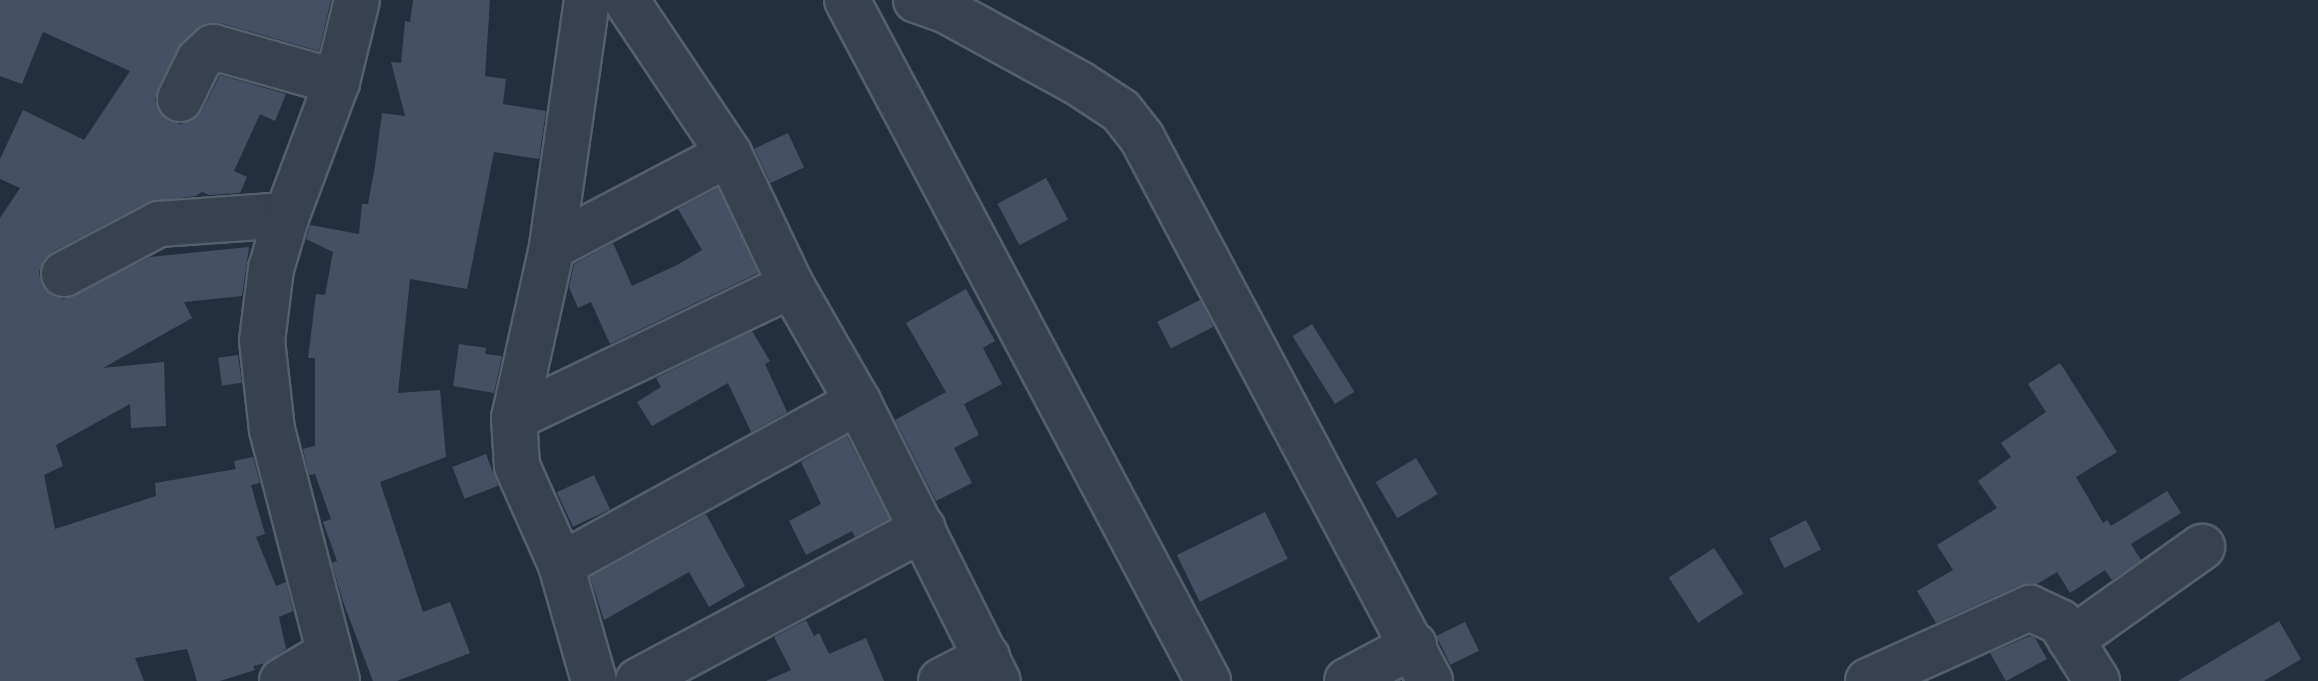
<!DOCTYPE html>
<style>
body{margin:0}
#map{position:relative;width:2318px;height:681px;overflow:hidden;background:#242f3e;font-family:Roboto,sans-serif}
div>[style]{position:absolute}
.building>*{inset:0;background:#455162;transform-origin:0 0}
.roads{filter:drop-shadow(2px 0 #565f6c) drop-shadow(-2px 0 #565f6c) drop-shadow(0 2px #565f6c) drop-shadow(0 -2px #565f6c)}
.minor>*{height:44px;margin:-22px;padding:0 22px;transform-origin:22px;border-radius:22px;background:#38414e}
span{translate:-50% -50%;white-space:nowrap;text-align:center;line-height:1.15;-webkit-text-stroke:6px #1d2633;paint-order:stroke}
</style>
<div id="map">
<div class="building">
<div style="clip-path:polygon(0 0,331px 0,319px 51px,220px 23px,206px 23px,182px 42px,158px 88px,155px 100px,159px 112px,168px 121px,181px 124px,193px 120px,202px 111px,220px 75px,286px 94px,275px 121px,260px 114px,234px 171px,247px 177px,240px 193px,209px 195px,202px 192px,195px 196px,148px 202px,52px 252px,43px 260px,39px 272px,42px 286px,51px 295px,64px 299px,150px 257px,249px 247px,242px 296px,184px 302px,192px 318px,103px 368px,164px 362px,166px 426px,131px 428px,130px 404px,56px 445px,63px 466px,44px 475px,55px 529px,156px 496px,155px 483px,236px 469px,234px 461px,253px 457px,260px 483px,251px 485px,265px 534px,256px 537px,276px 586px,286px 582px,293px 611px,279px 617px,286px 649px,266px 663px,253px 666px,255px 670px,220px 681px,197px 681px,187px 649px,135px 658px,144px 681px,0 681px,0 218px,20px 188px,0 179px,0 159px,23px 110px,84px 140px,130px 71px,43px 32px,22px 84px,0 76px)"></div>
<div style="clip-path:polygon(413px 0,490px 0,485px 76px,506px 79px,503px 104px,546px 111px,539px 159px,494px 152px,467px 289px,410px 279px,398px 393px,440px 390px,446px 457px,380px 482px,423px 612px,450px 602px,470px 653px,397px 681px,373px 681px,342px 599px,332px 563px,337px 561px,323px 522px,331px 519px,315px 474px,309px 475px,303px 449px,315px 446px,315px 358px,308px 358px,316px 294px,325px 295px,333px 252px,306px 239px,310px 225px,359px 234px,362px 204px,368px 204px,375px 166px,382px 113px,405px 116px,391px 62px,401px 63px,405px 21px,410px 22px)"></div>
<div style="left:788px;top:133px;width:38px;height:37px;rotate:65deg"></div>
<div style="left:1046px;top:178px;width:47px;height:55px;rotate:62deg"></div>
<div style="clip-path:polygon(718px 188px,758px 273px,610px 344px,591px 302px,578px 308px,569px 287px,574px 264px,613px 243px,632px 286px,679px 264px,702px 250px,678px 209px)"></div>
<div style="clip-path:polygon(966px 289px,995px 341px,983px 348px,1002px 384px,964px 404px,979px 435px,954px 448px,972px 483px,936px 501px,895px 420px,946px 392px,906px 323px)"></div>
<div style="left:1200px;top:300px;width:30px;height:48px;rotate:63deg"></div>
<div style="left:1312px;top:324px;width:80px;height:23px;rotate:58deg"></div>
<div style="clip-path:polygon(752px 331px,770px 361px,765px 364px,787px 412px,751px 432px,728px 383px,652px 426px,637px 402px,661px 387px,656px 378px)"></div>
<div style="clip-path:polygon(459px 344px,486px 348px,485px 354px,502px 356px,494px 393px,453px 386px)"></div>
<div style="left:238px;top:355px;width:28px;height:20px;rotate:82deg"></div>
<div style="clip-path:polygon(2060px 363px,2117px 452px,2076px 477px,2103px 523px,2107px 520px,2111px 526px,2167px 491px,2181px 513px,2131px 544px,2141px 560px,2112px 580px,2105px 570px,2070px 593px,2057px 572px,2037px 584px,2020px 585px,1936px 623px,1917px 591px,1953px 570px,1937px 545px,1997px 508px,1978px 481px,2011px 457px,2001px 443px,2046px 412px,2028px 384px)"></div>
<div style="clip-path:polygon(847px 436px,889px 519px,855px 537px,852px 531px,806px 555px,789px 521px,821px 504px,801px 462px)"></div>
<div style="left:486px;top:454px;width:34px;height:36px;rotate:69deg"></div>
<div style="left:1416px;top:458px;width:42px;height:47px;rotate:59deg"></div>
<div style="left:594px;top:475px;width:38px;height:41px;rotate:65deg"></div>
<div style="left:1265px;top:512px;width:52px;height:98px;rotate:64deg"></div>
<div style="clip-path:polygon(706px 514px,745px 586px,709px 607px,689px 572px,604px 620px,590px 577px)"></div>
<div style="left:1806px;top:520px;width:33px;height:41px;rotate:63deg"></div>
<div style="left:1714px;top:548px;width:54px;height:54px;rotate:57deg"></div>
<div style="clip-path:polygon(806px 620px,814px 636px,819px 633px,829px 654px,866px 638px,884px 681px,766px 681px,791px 670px,774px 637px)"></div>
<div style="clip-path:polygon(2279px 621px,2301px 659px,2264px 681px,2178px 681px)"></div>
<div style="left:1465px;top:622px;width:32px;height:32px;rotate:64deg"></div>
<div style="clip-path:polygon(2030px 636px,2035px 638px,2047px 659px,2006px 681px,1990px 653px)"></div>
</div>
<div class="roads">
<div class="minor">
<div style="left:587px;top:0;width:249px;rotate:98.1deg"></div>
<div style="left:552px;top:247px;width:175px;rotate:102.5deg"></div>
<div style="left:514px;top:418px;width:48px;rotate:86.4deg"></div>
<div style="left:517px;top:466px;width:108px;rotate:66deg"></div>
<div style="left:561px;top:565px;width:121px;rotate:74.1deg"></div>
<div style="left:626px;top:0;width:185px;rotate:56.2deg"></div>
<div style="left:729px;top:154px;width:145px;rotate:64.7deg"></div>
<div style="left:791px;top:285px;width:135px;rotate:60.2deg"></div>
<div style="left:858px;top:402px;width:312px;rotate:63.4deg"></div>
<div style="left:847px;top:0;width:771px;rotate:62.07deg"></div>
<div style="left:916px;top:0;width:31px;rotate:19deg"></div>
<div style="left:945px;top:10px;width:154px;rotate:28.7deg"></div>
<div style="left:1080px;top:84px;width:49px;rotate:33.4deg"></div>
<div style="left:1121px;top:111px;width:34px;rotate:52deg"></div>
<div style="left:1142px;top:138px;width:615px;rotate:62.06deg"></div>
<div style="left:180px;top:99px;width:43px;rotate:-64deg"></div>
<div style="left:199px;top:60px;width:19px;rotate:-43deg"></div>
<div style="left:213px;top:47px;width:129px;rotate:15.8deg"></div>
<div style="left:552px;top:247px;width:200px;rotate:-27.7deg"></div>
<div style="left:64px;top:274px;width:107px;rotate:-27.8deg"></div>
<div style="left:159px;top:224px;width:128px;rotate:-4deg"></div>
<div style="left:514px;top:418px;width:307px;rotate:-25.6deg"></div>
<div style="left:561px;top:565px;width:339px;rotate:-28.8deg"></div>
<div style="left:2071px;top:640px;width:161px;rotate:-35.4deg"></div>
<div style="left:282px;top:681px;width:55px;rotate:-30.8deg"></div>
<div style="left:337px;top:681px;width:259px;rotate:-104.5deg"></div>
<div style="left:272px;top:430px;width:90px;rotate:-96.4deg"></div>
<div style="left:262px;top:341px;width:73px;rotate:-82.9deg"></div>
<div style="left:271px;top:269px;width:56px;rotate:-73.5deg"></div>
<div style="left:287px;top:215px;width:142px;rotate:-69.4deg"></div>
<div style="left:337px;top:82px;width:84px;rotate:-76.3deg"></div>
<div style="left:638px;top:681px;width:323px;rotate:-28.1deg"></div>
<div style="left:941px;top:681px;width:52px;rotate:-27.6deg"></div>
<div style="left:1347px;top:681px;width:76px;rotate:-28.2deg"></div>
<div style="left:1868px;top:681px;width:178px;rotate:-24.3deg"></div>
<div style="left:2030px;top:608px;width:33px;rotate:25deg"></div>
<div style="left:2060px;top:622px;width:70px;rotate:57.9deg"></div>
</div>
</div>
</div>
